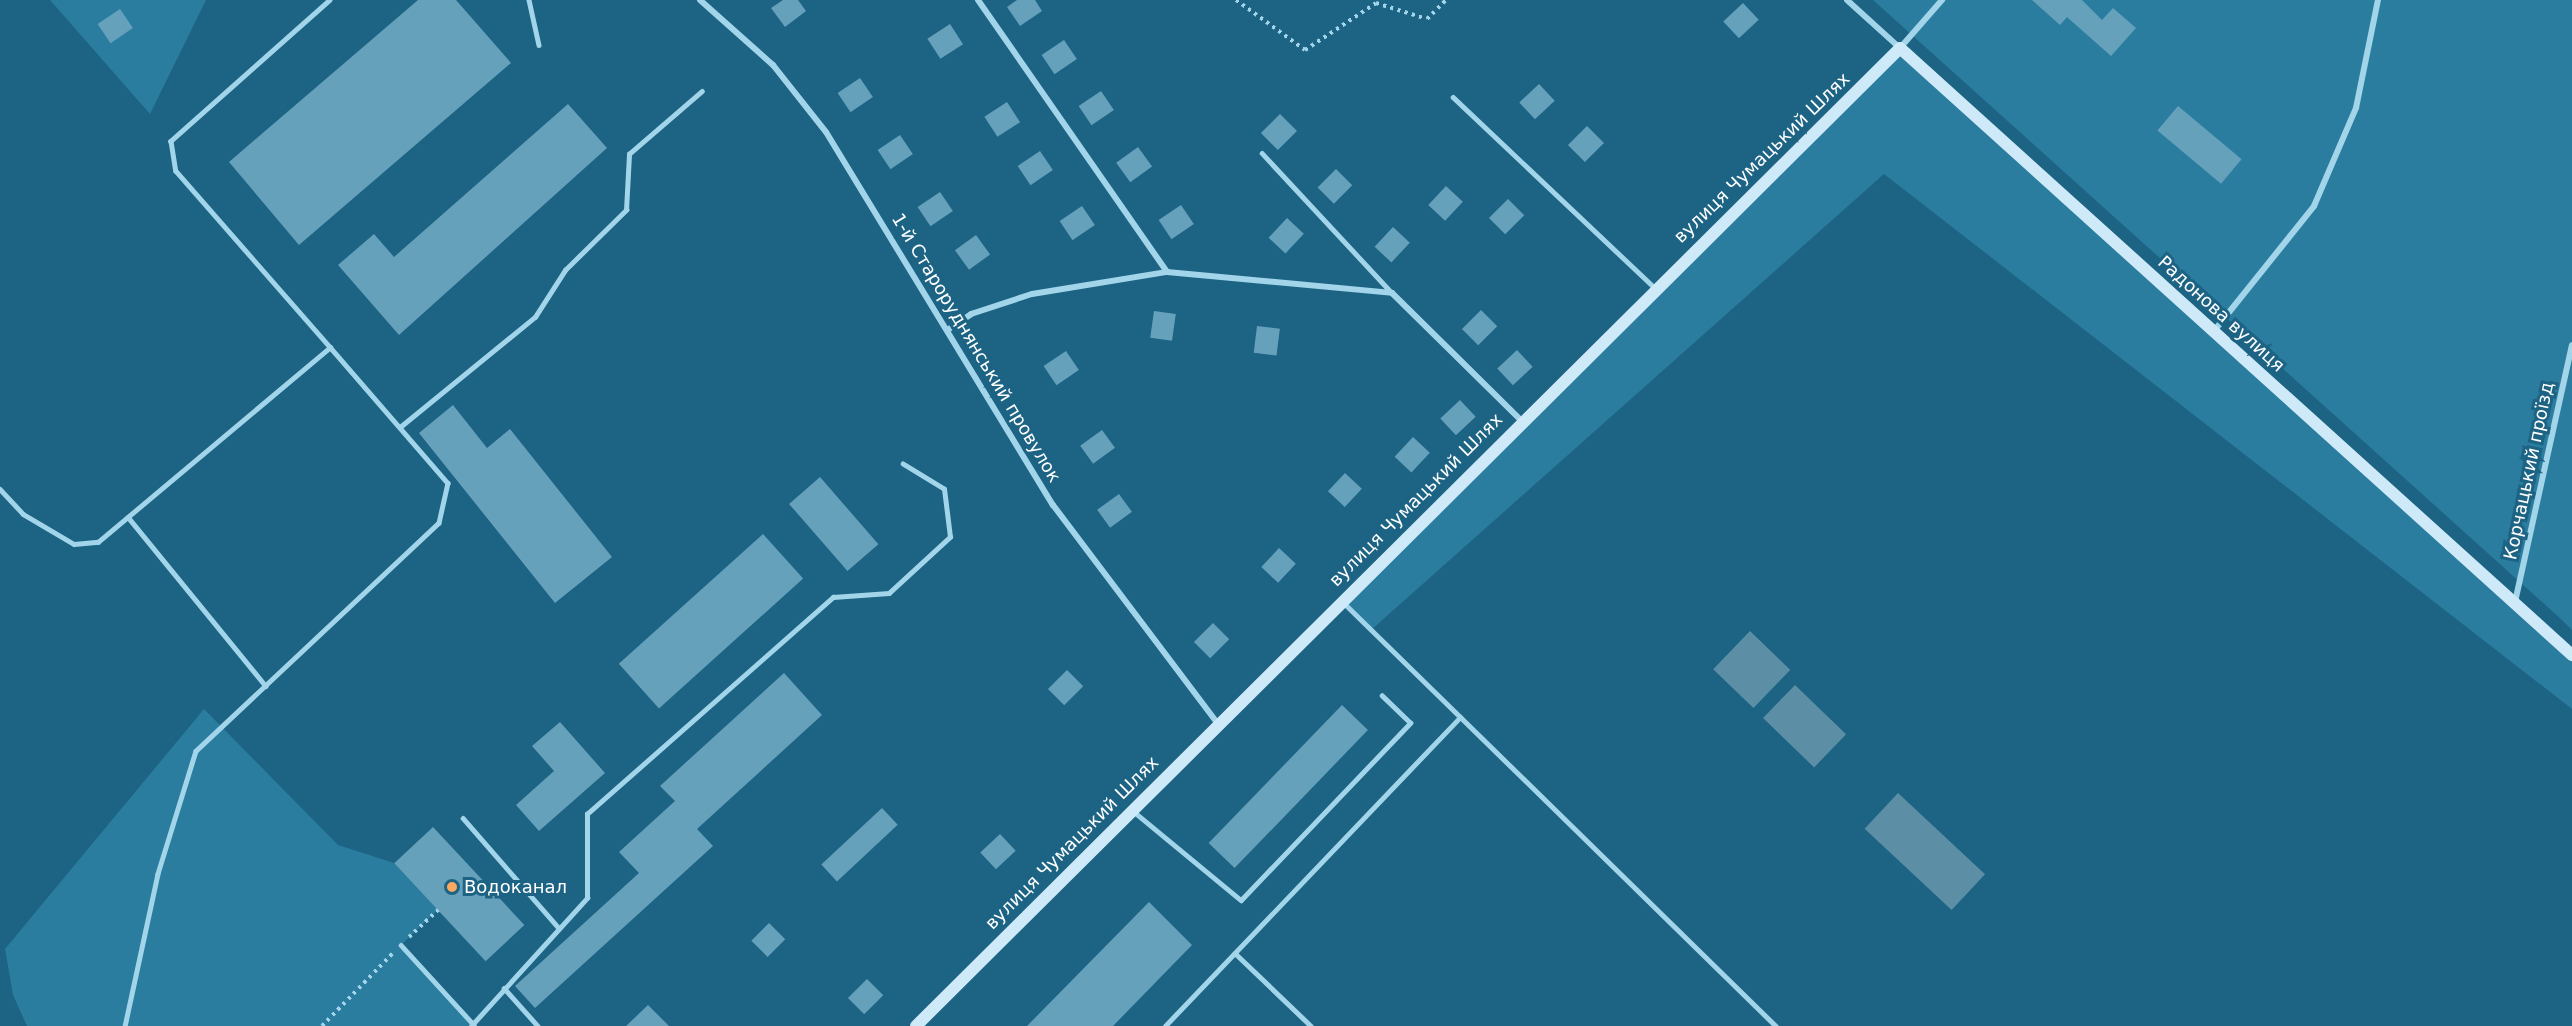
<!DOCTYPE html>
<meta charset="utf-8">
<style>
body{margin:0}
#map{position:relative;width:2572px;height:1026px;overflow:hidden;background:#1c6384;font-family:"DejaVu Sans",sans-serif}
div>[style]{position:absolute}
.green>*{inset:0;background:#2b7da0}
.water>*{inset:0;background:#5c8fa6;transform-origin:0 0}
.building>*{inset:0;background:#66a1bc;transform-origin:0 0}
.path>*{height:4px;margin-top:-2px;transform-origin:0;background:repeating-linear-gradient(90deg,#a2d5ea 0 3px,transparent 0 7.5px)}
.lane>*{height:4.5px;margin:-2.25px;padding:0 2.25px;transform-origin:2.25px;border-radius:2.25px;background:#a2d5ea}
.street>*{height:6px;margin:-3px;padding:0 3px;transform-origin:3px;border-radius:3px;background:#a2d5ea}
.secondary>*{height:12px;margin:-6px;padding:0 6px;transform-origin:6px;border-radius:6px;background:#ceeaf8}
.dots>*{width:16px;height:16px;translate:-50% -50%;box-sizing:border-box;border:3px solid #1c6384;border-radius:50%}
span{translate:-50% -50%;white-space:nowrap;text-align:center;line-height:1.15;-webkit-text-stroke:6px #1c6384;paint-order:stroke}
.street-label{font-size:18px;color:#fff}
.poi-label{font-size:18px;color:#fff}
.left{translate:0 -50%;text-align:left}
</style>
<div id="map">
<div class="green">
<div style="clip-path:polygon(50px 0,206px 0,150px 114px)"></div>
<div style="clip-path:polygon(1873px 0,2572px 0,2572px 630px,2561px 619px)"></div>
<div style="clip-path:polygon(1900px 48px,2572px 655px,2572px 709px,1884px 174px,1371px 630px,1341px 601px)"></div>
<div style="clip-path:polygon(204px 709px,338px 845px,394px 863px,438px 910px,401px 945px,471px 1026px,27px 1026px,13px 995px,5px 949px)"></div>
</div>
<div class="water">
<div style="left:1750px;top:631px;width:56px;height:53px;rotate:44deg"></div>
<div style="left:1795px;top:685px;width:71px;height:46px;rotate:44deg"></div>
<div style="left:1898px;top:793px;width:119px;height:49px;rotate:43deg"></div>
</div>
<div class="building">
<div style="clip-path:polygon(418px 0,456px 0,511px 63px,299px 245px,229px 162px)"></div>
<div style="clip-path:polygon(783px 0,798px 0,806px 11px,785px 27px,771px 8px)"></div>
<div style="clip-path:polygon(1017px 0,1035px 0,1042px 11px,1020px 26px,1007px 7px)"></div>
<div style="clip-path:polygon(2032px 0,2082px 0,2102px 20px,2113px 8px,2136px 28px,2111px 56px,2067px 17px,2060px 25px)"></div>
<div style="left:1743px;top:3px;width:23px;height:27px;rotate:47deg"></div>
<div style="left:120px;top:9px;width:23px;height:27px;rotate:56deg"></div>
<div style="left:950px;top:24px;width:24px;height:27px;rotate:57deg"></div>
<div style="left:1064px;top:40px;width:23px;height:27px;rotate:56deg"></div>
<div style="left:860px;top:78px;width:23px;height:27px;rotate:56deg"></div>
<div style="left:1539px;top:84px;width:23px;height:27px;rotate:47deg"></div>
<div style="left:1101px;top:91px;width:23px;height:27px;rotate:56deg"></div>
<div style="left:1007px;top:102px;width:24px;height:27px;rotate:57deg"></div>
<div style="clip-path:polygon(568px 104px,607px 148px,399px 335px,338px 265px,374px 234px,394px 257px)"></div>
<div style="left:2178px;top:106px;width:83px;height:32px;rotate:40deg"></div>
<div style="left:1280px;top:114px;width:24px;height:27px;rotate:45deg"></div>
<div style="left:1587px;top:126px;width:24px;height:27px;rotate:45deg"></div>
<div style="left:900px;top:135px;width:23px;height:27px;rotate:56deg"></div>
<div style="left:1138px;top:147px;width:24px;height:27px;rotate:54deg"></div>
<div style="left:1040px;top:151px;width:23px;height:27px;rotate:56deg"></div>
<div style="left:1336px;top:169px;width:23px;height:26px;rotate:45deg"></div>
<div style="left:1446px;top:186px;width:23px;height:26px;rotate:43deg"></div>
<div style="left:940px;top:192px;width:23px;height:27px;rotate:56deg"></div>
<div style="left:1508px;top:199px;width:23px;height:27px;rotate:45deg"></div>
<div style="left:1181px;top:205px;width:23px;height:27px;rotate:56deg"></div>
<div style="left:1082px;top:206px;width:23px;height:27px;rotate:56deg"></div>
<div style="left:1287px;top:218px;width:23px;height:27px;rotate:43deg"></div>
<div style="left:1393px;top:227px;width:23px;height:27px;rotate:43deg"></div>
<div style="left:976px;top:235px;width:24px;height:26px;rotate:54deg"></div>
<div style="left:1481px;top:310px;width:23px;height:27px;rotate:45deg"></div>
<div style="left:1154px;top:311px;width:22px;height:27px;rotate:8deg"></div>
<div style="left:1257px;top:326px;width:23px;height:27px;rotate:7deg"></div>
<div style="left:1517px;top:350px;width:23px;height:27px;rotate:47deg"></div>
<div style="left:1066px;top:351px;width:23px;height:27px;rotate:56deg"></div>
<div style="left:1460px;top:400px;width:23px;height:27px;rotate:47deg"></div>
<div style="clip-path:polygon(453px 405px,487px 448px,510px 429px,612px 557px,555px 603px,419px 433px)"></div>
<div style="left:1102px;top:430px;width:22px;height:27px;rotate:54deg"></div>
<div style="left:1413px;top:437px;width:23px;height:27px;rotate:43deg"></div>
<div style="left:1345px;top:473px;width:23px;height:25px;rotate:43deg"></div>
<div style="left:820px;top:477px;width:89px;height:41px;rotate:49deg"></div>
<div style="left:1119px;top:494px;width:22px;height:27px;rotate:54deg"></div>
<div style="left:763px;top:534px;width:60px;height:194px;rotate:48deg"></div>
<div style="left:1279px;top:548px;width:23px;height:26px;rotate:43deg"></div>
<div style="left:1213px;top:623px;width:23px;height:27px;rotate:45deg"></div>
<div style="left:1067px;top:670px;width:23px;height:27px;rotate:45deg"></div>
<div style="clip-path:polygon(784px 673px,822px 715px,697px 829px,713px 846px,535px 1008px,515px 986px,639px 873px,619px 852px,675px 801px,660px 786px)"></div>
<div style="left:1342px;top:705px;width:36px;height:192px;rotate:44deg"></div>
<div style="clip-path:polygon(560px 722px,605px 773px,539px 831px,516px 805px,554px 771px,532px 746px)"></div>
<div style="left:882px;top:808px;width:23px;height:83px;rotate:47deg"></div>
<div style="left:433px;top:827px;width:134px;height:53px;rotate:47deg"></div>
<div style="left:1000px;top:834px;width:23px;height:27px;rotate:47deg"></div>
<div style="clip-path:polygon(1149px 902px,1192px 945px,1113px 1026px,1027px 1026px)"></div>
<div style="left:769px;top:923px;width:23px;height:25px;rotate:45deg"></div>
<div style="left:867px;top:979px;width:23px;height:27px;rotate:45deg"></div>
<div style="clip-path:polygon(648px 1005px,669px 1026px,626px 1026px)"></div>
</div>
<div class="path">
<div style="left:1236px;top:0;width:85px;rotate:35.9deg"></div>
<div style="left:1305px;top:50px;width:85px;rotate:-33.5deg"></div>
<div style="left:1376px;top:3px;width:53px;rotate:17.4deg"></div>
<div style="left:1427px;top:19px;width:27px;rotate:-45deg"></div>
<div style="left:409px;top:937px;width:40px;rotate:-43deg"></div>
<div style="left:322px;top:1026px;width:102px;rotate:-45.8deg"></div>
</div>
<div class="lane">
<div style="left:330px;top:0;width:213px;rotate:138.4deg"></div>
<div style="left:171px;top:141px;width:30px;rotate:81deg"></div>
<div style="left:176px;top:171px;width:234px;rotate:48.8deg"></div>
<div style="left:529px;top:0;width:46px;rotate:77.5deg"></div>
<div style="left:1453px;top:97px;width:278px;rotate:43.4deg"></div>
<div style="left:1262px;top:153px;width:191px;rotate:47.1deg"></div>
<div style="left:400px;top:427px;width:174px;rotate:-39.2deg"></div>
<div style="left:535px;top:317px;width:56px;rotate:-57.4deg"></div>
<div style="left:565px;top:270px;width:86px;rotate:-44.5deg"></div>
<div style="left:626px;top:210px;width:56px;rotate:-86.9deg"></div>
<div style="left:629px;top:154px;width:96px;rotate:-40.8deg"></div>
<div style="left:0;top:489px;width:34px;rotate:47deg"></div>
<div style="left:23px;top:514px;width:59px;rotate:30.5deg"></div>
<div style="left:74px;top:544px;width:24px;rotate:-5deg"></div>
<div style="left:98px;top:542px;width:303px;rotate:-40deg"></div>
<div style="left:330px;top:347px;width:180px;rotate:49.1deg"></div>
<div style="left:448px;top:483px;width:41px;rotate:102.7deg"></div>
<div style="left:439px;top:523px;width:333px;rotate:136.8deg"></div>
<div style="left:196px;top:751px;width:129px;rotate:107.2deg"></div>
<div style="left:158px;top:874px;width:156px;rotate:102.2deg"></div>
<div style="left:128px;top:517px;width:218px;rotate:50.8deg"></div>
<div style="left:1343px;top:602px;width:606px;rotate:44.4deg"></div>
<div style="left:1133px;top:811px;width:140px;rotate:39.5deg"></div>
<div style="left:1241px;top:900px;width:245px;rotate:-46.3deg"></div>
<div style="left:1410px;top:723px;width:39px;rotate:-136deg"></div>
<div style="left:463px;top:818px;width:146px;rotate:48.9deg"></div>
<div style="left:401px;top:945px;width:108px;rotate:47.6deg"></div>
<div style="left:1235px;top:953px;width:105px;rotate:43.8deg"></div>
<div style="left:504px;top:988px;width:51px;rotate:48.2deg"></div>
<div style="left:471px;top:1026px;width:173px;rotate:-47.8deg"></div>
<div style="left:587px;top:898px;width:84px;rotate:-90deg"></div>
<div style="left:587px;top:814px;width:328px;rotate:-41.4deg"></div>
<div style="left:833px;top:597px;width:56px;rotate:-4.1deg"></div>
<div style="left:889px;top:593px;width:83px;rotate:-42.6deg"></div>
<div style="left:950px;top:537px;width:48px;rotate:-97.1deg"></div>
<div style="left:944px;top:489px;width:48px;rotate:-148.6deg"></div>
<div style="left:1165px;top:1026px;width:427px;rotate:-46.3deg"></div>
</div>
<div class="street">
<div style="left:700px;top:0;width:98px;rotate:41.7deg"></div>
<div style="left:773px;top:65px;width:85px;rotate:51.7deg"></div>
<div style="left:826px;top:132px;width:437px;rotate:58.7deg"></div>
<div style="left:1053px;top:505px;width:273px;rotate:53deg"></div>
<div style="left:978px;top:0;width:331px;rotate:55.2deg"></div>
<div style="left:1167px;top:272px;width:226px;rotate:5.3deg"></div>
<div style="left:1392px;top:293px;width:181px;rotate:44.6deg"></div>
<div style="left:1847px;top:0;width:72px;rotate:42.2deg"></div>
<div style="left:1900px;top:48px;width:64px;rotate:-48.8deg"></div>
<div style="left:949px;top:329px;width:27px;rotate:-34deg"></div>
<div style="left:971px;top:314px;width:64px;rotate:-18.2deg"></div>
<div style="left:1032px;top:294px;width:137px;rotate:-9.3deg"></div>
<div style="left:2214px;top:331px;width:160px;rotate:-51.3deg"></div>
<div style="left:2314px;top:206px;width:107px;rotate:-66.8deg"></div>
<div style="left:2356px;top:108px;width:110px;rotate:-78.5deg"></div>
<div style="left:2515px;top:602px;width:263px;rotate:-77.5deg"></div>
</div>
<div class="secondary">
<div style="left:916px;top:1026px;width:1387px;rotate:-44.82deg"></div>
<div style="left:1900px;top:48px;width:906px;rotate:42.09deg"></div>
</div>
<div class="dots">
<div style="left:452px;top:887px;background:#fba860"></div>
</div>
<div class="street-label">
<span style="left:1762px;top:158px;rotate:-44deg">вулиця Чумацький Шлях</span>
<span style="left:2221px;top:314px;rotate:42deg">Радонова вулиця</span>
<span style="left:976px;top:348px;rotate:59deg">1-й Староруднянський провулок</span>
<span style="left:2529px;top:471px;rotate:-78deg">Корчацький проїзд</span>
<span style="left:1416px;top:500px;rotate:-45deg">вулиця Чумацький Шлях</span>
<span style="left:1072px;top:843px;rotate:-45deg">вулиця Чумацький Шлях</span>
</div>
<div class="poi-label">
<span class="left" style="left:464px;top:887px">Водоканал</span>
</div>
</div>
